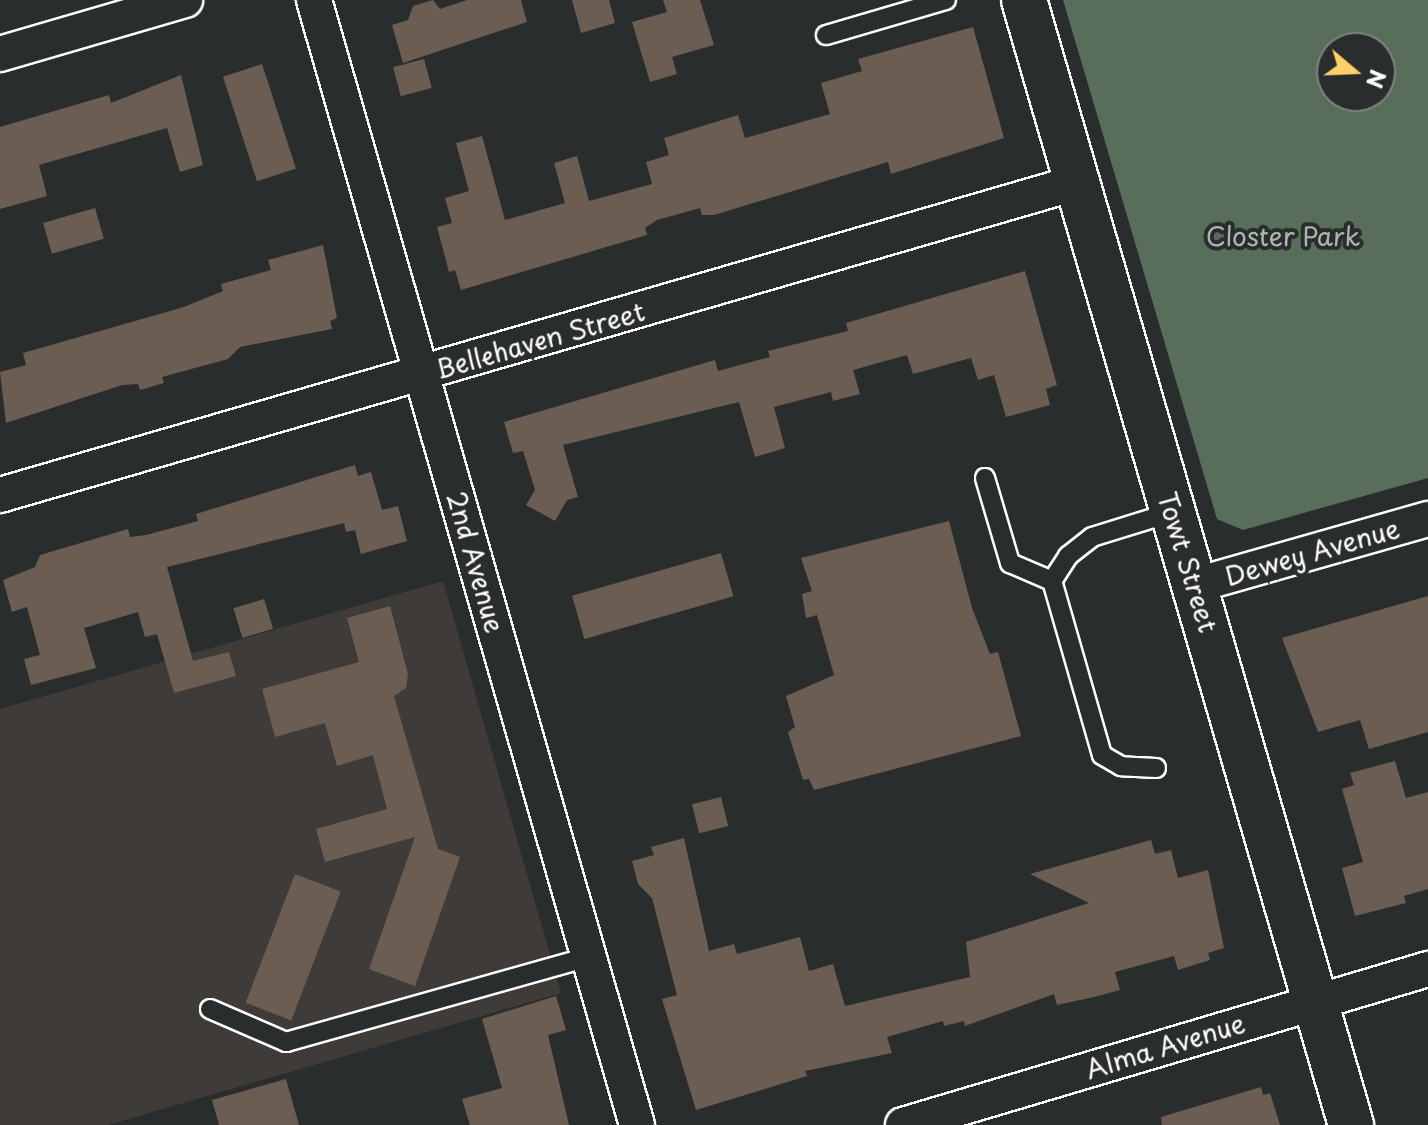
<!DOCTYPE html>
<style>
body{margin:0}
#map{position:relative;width:1428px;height:1125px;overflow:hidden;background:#2a2d2e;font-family:"Playpen Sans",sans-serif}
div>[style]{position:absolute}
.built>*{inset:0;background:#3e3b39}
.green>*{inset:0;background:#586e5b}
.building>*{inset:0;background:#6b5d52;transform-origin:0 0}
.roads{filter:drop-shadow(2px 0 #fff) drop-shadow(-2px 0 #fff) drop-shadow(0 2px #fff) drop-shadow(0 -2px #fff)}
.service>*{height:18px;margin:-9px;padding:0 9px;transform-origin:9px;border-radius:9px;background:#2a2d2e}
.minor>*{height:34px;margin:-17px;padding:0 17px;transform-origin:17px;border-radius:17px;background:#2a2d2e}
.tertiary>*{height:44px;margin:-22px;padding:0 22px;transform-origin:22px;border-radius:22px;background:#2a2d2e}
span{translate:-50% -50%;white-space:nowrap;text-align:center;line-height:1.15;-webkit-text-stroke:8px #2a2d2e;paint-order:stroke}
.park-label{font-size:26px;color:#acb6ad}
.street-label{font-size:26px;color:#fff}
.north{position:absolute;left:1316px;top:32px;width:80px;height:80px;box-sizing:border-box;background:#2a2d2e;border:2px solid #7f8182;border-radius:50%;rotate:109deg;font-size:22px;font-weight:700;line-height:32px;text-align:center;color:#fff}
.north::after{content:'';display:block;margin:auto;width:28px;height:36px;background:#ffd166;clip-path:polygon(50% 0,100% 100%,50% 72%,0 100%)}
</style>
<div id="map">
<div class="built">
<div style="clip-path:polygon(443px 581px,561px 993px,108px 1125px,0 1125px,0 709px)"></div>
</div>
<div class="green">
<div style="clip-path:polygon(evenodd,1063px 0,1428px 0,1428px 478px,1243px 530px,1217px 519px,1063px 0,1332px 48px,1380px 48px,1380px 96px,1332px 96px,1332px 48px)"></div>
</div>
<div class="building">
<div style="clip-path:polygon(433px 0,440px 9px,467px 0,521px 0,527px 22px,403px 63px,392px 25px,408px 20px,413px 6px)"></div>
<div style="clip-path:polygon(572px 0,609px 0,615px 23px,581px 33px)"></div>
<div style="clip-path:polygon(663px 0,700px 0,714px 45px,672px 57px,677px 74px,650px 82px,632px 22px,667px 12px)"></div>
<div style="clip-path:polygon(973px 27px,1004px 138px,891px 174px,888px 162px,714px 215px,702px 215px,700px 208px,657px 220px,645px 228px,647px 235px,461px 290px,455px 270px,449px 272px,437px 227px,452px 223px,445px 198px,469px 191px,456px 143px,482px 136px,505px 220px,565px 203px,554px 163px,577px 156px,589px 201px,652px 184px,646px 162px,669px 155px,664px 138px,738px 115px,745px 138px,830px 114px,821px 83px,862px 71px,858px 59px)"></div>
<div style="left:424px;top:59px;width:30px;height:32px;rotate:75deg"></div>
<div style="left:262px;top:64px;width:110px;height:41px;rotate:72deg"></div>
<div style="clip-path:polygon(181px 75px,203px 165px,180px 172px,167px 128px,39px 165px,47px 196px,0 209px,0 127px,109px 95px,111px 103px)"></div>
<div style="left:95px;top:208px;width:32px;height:54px;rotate:74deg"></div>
<div style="clip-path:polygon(323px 245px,337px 318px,330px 321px,332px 329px,240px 347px,228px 359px,162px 377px,164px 383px,140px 390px,138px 384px,122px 385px,6px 423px,0 372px,26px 365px,23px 353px,184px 307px,223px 291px,221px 284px,271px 270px,268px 260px)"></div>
<div style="clip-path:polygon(1025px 271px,1057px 385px,1046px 389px,1050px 405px,1006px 417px,994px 375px,978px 380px,971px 358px,913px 374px,907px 355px,853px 370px,860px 394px,833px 401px,831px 392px,774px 407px,785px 448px,755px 457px,739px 402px,563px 445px,578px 497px,567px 500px,555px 521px,526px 505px,535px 490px,523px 451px,513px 453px,504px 422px,715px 360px,718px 371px,770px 357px,768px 351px,848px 331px,846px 323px)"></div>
<div style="clip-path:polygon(355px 465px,358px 476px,371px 472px,382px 510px,398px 506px,407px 541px,361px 554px,355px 530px,346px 532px,344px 523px,167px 567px,193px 661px,229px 652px,236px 676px,174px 693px,157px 634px,145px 637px,138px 612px,84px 628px,96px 668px,31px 685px,24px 659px,40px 655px,27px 607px,12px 612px,3px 580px,35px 567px,40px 555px,128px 529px,130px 537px,146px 535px,198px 521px,196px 514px)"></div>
<div style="clip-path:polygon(949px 521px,972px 608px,990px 654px,998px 652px,1021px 736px,814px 790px,809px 779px,803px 780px,788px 732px,795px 727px,786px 696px,834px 675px,817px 615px,806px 618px,802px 594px,812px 591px,801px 558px)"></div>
<div style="left:721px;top:553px;width:45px;height:155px;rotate:74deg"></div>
<div style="clip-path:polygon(1428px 596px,1428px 732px,1369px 749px,1360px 720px,1318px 732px,1282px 638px)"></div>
<div style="left:264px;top:599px;width:31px;height:32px;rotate:73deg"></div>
<div style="clip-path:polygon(390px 606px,408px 674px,406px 688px,394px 696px,438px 849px,460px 857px,415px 986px,369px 969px,415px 837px,325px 862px,316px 829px,387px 809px,373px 755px,337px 766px,325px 723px,275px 737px,262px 689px,359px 662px,347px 618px)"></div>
<div style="clip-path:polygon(1395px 761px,1406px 798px,1428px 792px,1428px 889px,1404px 896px,1406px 903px,1355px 916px,1342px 868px,1363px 862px,1342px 789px,1354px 785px,1350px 773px)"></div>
<div style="left:721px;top:797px;width:30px;height:30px;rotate:76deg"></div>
<div style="clip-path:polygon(684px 838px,709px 951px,734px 944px,737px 954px,800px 937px,809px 971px,833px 964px,845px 1006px,970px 977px,966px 942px,1089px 903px,1030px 874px,1151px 840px,1155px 854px,1171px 850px,1178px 878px,1208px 870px,1224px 948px,1208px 953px,1210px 960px,1178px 970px,1174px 956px,1115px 972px,1120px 990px,1094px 997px,1057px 1005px,1054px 994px,965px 1026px,964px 1021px,944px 1026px,943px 1021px,887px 1037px,892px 1053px,805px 1071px,807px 1076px,696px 1110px,662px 999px,677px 995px,652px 898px,638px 884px,632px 861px,654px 855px,651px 847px)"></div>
<div style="left:295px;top:874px;width:49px;height:138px;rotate:21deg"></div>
<div style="clip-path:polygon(556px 996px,566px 1030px,548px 1035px,569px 1125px,470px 1125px,462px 1099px,502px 1088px,482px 1019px)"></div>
<div style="clip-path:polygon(286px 1079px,299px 1125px,219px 1125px,212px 1100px)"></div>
<div style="clip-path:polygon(1261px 1087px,1263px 1095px,1270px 1093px,1280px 1125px,1162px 1125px,1161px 1117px)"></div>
</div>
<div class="roads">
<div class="service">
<div style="left:826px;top:35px;width:125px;rotate:-16.3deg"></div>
<div style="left:985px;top:478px;width:89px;rotate:73.6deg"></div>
<div style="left:1010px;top:563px;width:46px;rotate:23.2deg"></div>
<div style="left:1156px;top:768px;width:35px;rotate:-177deg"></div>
<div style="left:1121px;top:766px;width:22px;rotate:-150deg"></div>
<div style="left:1102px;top:755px;width:181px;rotate:-106deg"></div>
<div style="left:1052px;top:581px;width:30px;rotate:-57deg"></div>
<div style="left:1068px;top:556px;width:31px;rotate:-38deg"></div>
<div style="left:1092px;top:537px;width:85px;rotate:-17.2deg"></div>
<div style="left:210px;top:1009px;width:83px;rotate:23.5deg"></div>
<div style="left:286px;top:1042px;width:315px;rotate:-15.7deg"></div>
</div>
<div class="minor">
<div style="left:314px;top:0;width:1170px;rotate:73.98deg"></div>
<div style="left:0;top:54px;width:193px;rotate:-16.3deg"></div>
<div style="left:0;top:495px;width:1123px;rotate:-16.18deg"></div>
<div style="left:1196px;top:585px;width:241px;rotate:-15.9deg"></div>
<div style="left:903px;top:1125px;width:548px;rotate:-16.55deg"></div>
</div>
<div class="tertiary">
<div style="left:1024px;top:0;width:1172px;rotate:73.79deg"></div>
</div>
</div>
<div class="park-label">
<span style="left:1283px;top:236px">Closter Park</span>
</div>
<div class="street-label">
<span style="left:540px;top:340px;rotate:-16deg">Bellehaven Street</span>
<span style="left:1312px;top:552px;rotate:-16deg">Dewey Avenue</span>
<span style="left:476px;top:562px;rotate:74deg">2nd Avenue</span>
<span style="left:1188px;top:562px;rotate:73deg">Towt Street</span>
<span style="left:1165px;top:1046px;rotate:-17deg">Alma Avenue</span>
</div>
<div class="north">N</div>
</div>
